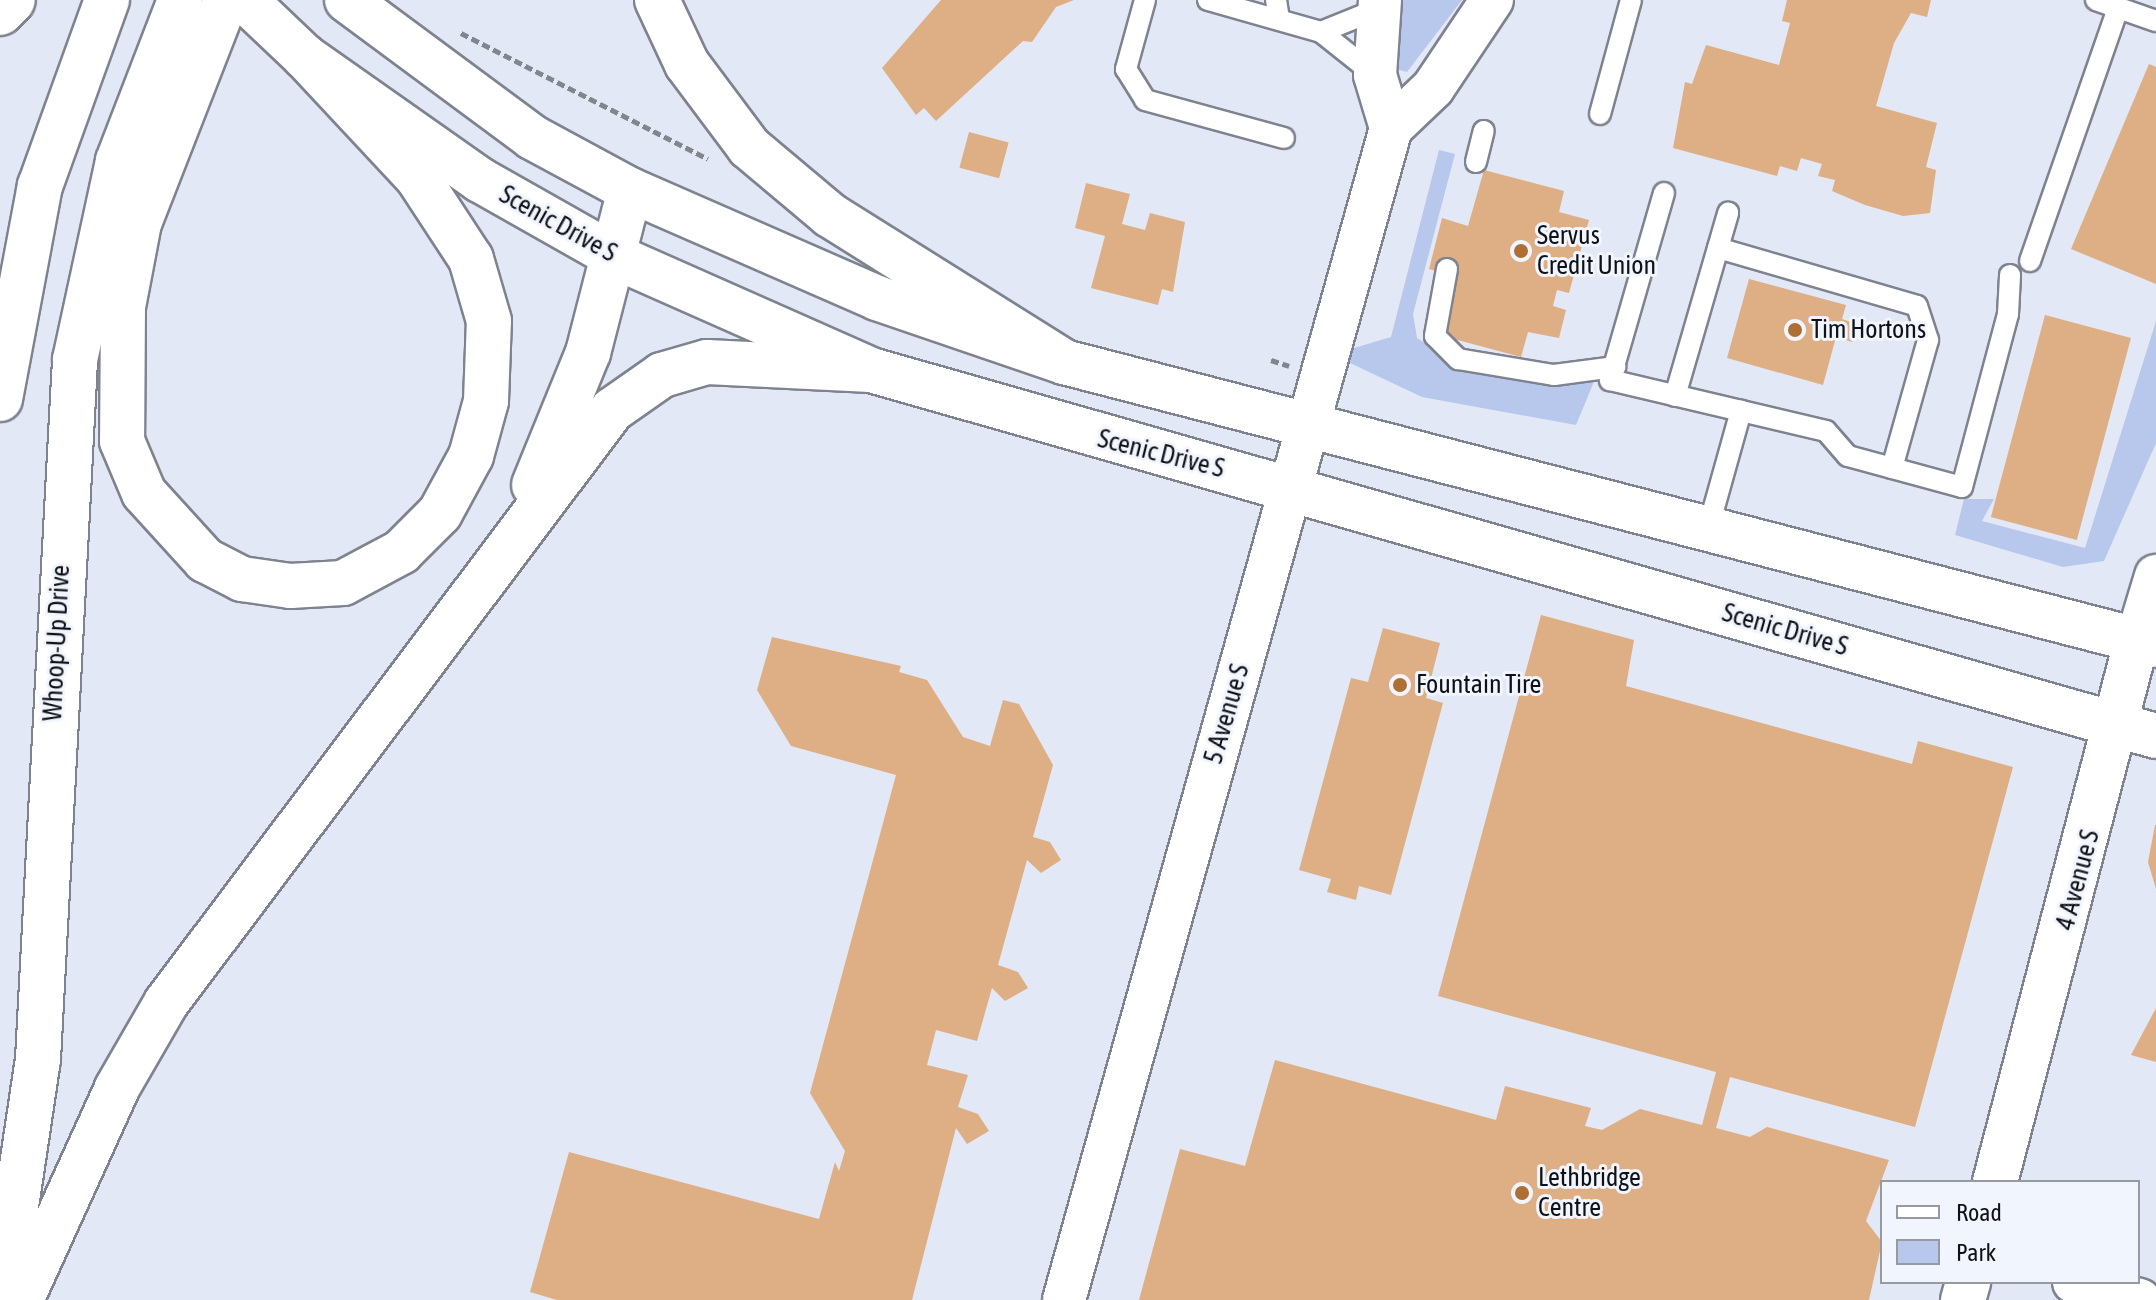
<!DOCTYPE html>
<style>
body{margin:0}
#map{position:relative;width:2156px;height:1300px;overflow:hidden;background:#e2e8f5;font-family:"Asap Condensed",sans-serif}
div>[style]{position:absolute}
.green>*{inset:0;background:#b7c8ec}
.building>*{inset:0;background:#deae85;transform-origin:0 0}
.path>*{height:5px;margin-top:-2.5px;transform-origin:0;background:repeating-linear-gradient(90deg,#81858e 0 8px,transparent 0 12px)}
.roads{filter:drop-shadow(2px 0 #7e838f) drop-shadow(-2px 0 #7e838f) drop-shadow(0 2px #7e838f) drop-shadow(0 -2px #7e838f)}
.lane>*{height:20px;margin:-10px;padding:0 10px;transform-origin:10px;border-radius:10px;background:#fff}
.street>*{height:42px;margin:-21px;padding:0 21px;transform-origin:21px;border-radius:21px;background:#fff}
.secondary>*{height:44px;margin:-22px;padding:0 22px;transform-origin:22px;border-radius:22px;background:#fff}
.primary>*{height:44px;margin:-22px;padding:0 22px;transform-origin:22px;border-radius:22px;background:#fff}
.highway>*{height:44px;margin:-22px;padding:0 22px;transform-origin:22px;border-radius:22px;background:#fff}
.dots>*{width:22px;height:22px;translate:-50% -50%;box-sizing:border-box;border:4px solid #f1f5fd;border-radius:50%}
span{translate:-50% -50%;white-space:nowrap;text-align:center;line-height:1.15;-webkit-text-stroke:6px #f1f5fd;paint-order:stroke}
.street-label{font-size:26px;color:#0f1116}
.poi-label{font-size:26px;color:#0f1116}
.left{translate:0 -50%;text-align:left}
.legend{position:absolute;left:1880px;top:1180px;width:260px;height:104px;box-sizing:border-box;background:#f1f5fd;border:2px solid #979aa1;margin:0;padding:10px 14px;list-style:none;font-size:24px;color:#0f1116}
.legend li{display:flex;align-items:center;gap:16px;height:40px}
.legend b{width:40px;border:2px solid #979aa1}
</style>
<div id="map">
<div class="green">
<div style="clip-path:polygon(1395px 0,1462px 0,1407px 72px,1396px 69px)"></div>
<div style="clip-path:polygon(1439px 150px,1455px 154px,1413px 314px,1417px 338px,1462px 366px,1596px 377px,1576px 425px,1422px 397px,1350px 363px,1351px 349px,1391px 337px)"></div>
<div style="clip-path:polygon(2156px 321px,2156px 443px,2104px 561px,2063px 567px,1955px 535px,1964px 499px,1994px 499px,1982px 521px,2085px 548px)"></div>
</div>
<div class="building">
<div style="clip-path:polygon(941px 0,1074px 0,1056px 7px,1032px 42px,1023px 41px,936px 121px,924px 108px,916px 115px,882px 68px)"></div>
<div style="clip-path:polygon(1787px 0,1931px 0,1927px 17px,1911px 13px,1894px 43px,1876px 106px,1937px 123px,1926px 167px,1936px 170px,1930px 213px,1903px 216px,1865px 205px,1832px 191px,1835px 180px,1818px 176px,1822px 164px,1801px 158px,1797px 171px,1780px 166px,1777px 176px,1673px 148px,1685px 82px,1692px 84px,1706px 45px,1779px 65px,1790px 23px,1782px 21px)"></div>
<div style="clip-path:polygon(2149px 64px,2156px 67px,2156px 284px,2071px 249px)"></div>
<div style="left:969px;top:132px;width:41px;height:37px;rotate:15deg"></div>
<div style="clip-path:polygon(1484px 170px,1564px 191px,1559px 212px,1589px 220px,1569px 293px,1557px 290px,1553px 306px,1566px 310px,1559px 338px,1528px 332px,1521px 357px,1439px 335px,1455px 276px,1429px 269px,1442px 218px,1468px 226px)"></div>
<div style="clip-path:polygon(1086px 183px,1130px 194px,1122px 224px,1145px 230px,1150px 213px,1185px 222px,1173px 292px,1162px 289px,1158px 305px,1091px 288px,1105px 236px,1075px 228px)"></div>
<div style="clip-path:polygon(1749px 279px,1846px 305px,1842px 319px,1857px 324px,1852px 342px,1836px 337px,1823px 385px,1727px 358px)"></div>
<div style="left:2045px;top:315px;width:89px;height:209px;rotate:15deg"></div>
<div style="clip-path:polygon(1541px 615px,1634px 640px,1626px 686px,1912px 764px,1918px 741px,2013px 767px,1915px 1127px,1730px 1077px,1716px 1128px,1750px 1137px,1767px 1127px,1889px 1160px,1866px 1221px,1882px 1242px,1869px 1300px,1139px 1300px,1180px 1149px,1245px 1166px,1275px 1060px,1496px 1120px,1505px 1086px,1591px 1108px,1585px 1126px,1602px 1130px,1640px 1109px,1702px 1125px,1716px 1072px,1438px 996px)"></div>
<div style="clip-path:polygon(1383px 628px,1440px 643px,1426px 698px,1443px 703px,1391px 895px,1359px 886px,1356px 900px,1327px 892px,1331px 879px,1299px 870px,1351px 678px,1368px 682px)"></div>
<div style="clip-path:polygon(772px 637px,901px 666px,899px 672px,927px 680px,963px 737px,990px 746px,1003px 700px,1019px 704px,1053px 765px,1033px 837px,1050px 842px,1061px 860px,1041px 873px,1027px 860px,998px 965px,1018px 972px,1028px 988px,1005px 1001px,992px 988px,977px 1041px,936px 1030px,927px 1065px,968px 1075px,958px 1107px,978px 1114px,989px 1131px,967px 1144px,956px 1128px,912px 1300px,557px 1300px,530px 1292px,569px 1152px,819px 1219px,835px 1162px,839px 1171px,845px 1151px,810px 1093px,896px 775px,791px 746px,757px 690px)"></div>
<div style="clip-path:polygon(2155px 825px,2156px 825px,2156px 889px,2148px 862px)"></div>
<div style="clip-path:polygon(2156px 1008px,2156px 1062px,2131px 1055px)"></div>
</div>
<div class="path">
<div style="left:461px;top:33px;width:277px;rotate:27deg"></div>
<div style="left:1271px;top:360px;width:19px;rotate:18deg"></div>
</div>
<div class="roads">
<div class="lane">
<div style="left:1145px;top:0;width:72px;rotate:105.4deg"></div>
<div style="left:1126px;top:69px;width:36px;rotate:58deg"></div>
<div style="left:1145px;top:100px;width:144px;rotate:15.3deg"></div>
<div style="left:1208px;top:0;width:117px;rotate:15.8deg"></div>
<div style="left:1321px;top:32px;width:69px;rotate:38.5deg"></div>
<div style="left:1276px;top:0;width:20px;rotate:81deg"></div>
<div style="left:2096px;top:0;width:64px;rotate:19.3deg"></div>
<div style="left:1321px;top:32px;width:64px;rotate:-22.1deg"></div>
<div style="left:1600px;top:114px;width:118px;rotate:-74.8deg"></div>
<div style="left:1476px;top:162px;width:32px;rotate:-76deg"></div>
<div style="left:1664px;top:193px;width:195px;rotate:106.1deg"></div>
<div style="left:1610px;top:380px;width:222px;rotate:13.3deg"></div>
<div style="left:1826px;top:431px;width:33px;rotate:49deg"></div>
<div style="left:1848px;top:456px;width:118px;rotate:15.2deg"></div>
<div style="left:1962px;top:487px;width:179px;rotate:-75.1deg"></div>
<div style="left:2008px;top:314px;width:39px;rotate:-87deg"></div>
<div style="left:1718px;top:248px;width:207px;rotate:16.2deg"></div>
<div style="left:1917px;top:306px;width:36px;rotate:72deg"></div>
<div style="left:1928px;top:340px;width:133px;rotate:105.7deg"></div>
<div style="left:2030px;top:261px;width:268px;rotate:-70.8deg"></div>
<div style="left:1447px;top:269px;width:68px;rotate:100.2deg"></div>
<div style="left:1435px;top:336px;width:33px;rotate:45deg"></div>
<div style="left:1458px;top:359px;width:97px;rotate:9.5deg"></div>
<div style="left:1554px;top:375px;width:62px;rotate:-7.5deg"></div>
<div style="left:1675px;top:396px;width:191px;rotate:-73.8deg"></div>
<div style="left:1708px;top:529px;width:123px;rotate:-74.4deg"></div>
</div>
<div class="street">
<div style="left:1380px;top:0;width:75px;rotate:93.8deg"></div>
<div style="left:1375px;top:75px;width:55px;rotate:73.2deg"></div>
<div style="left:1391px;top:128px;width:58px;rotate:-43.6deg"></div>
<div style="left:1433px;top:88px;width:106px;rotate:-56.2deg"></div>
<div style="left:2137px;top:639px;width:66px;rotate:-73.2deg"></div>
<div style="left:2074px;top:1282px;width:68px;rotate:15.3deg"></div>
<div style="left:1064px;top:1300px;width:1217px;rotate:-74.41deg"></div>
</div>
<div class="secondary">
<div style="left:1995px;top:1182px;width:561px;rotate:-75.34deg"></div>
<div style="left:1963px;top:1300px;width:19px;rotate:-74deg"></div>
</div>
<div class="primary">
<div style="left:245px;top:0;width:83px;rotate:43.5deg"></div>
<div style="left:305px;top:57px;width:214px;rotate:35.1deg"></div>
<div style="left:480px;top:180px;width:156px;rotate:29.5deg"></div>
<div style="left:616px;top:257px;width:279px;rotate:23.9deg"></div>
<div style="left:871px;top:370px;width:1336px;rotate:15.9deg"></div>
<div style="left:347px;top:0;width:230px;rotate:36.5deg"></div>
<div style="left:532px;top:137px;width:111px;rotate:28.4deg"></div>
<div style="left:630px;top:190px;width:270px;rotate:23.6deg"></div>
<div style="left:877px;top:298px;width:198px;rotate:18.9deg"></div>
<div style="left:1064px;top:362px;width:1128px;rotate:14.53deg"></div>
</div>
<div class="highway">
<div style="left:226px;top:0;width:239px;rotate:111.3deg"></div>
<div style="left:139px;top:223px;width:86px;rotate:100.8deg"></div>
<div style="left:123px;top:307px;width:134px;rotate:90.4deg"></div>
<div style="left:122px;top:441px;width:56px;rotate:67.1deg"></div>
<div style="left:144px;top:493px;width:91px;rotate:47.7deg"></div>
<div style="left:205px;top:560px;width:42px;rotate:27.2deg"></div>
<div style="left:242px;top:579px;width:49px;rotate:8.3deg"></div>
<div style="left:290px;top:586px;width:53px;rotate:-3.2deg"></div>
<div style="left:343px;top:583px;width:66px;rotate:-28.1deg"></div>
<div style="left:401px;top:552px;width:55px;rotate:-45deg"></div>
<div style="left:440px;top:513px;width:65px;rotate:-61.5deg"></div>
<div style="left:471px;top:456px;width:57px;rotate:-74.7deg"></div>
<div style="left:486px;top:401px;width:80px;rotate:-87.9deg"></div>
<div style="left:489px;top:321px;width:65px;rotate:-106.2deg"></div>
<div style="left:471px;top:259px;width:97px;rotate:-123.2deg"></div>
<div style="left:418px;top:178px;width:166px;rotate:-133deg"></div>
<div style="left:657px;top:0;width:71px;rotate:64.9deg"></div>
<div style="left:687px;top:64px;width:104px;rotate:53.2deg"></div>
<div style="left:749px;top:147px;width:106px;rotate:40deg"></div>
<div style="left:830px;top:215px;width:276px;rotate:32.1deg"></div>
<div style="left:0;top:13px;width:18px;rotate:-45deg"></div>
<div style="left:0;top:399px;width:217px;rotate:-79.4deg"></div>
<div style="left:40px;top:186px;width:198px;rotate:-70.2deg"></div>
<div style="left:534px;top:485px;width:143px;rotate:-67.8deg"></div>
<div style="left:588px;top:353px;width:168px;rotate:-75.6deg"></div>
<div style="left:2px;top:1300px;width:244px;rotate:-81.5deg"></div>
<div style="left:38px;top:1059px;width:700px;rotate:-86.97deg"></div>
<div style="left:75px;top:360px;width:204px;rotate:-77.8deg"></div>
<div style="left:118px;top:161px;width:173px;rotate:-68.9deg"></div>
<div style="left:21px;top:1300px;width:233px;rotate:-65.6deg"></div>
<div style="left:117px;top:1088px;width:98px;rotate:-60deg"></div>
<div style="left:166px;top:1003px;width:742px;rotate:-53.05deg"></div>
<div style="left:612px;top:410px;width:61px;rotate:-35deg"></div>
<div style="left:662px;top:375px;width:47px;rotate:-16.1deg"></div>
<div style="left:707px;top:362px;width:164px;rotate:2.8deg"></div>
</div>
</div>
<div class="dots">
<div style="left:1521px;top:251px;background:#ad6f34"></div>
<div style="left:1795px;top:330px;background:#ad6f34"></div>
<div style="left:1400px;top:685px;background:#ad6f34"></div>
<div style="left:1522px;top:1193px;background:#ad6f34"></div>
</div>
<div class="street-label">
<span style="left:558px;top:224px;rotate:29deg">Scenic Drive S</span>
<span style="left:1161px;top:454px;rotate:14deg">Scenic Drive S</span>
<span style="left:1785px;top:630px;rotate:16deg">Scenic Drive S</span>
<span style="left:57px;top:643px;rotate:-87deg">Whoop-Up Drive</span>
<span style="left:1227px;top:714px;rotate:-74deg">5 Avenue S</span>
<span style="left:2078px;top:880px;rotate:-75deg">4 Avenue S</span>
</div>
<div class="poi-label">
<span class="left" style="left:1537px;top:251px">Servus<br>Credit Union</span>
<span class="left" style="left:1811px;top:330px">Tim Hortons</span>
<span class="left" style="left:1416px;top:685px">Fountain Tire</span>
<span class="left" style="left:1538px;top:1193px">Lethbridge<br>Centre</span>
</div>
<ul class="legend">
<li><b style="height:10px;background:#fff"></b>Road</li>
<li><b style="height:22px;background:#b7c8ec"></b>Park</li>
</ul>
</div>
